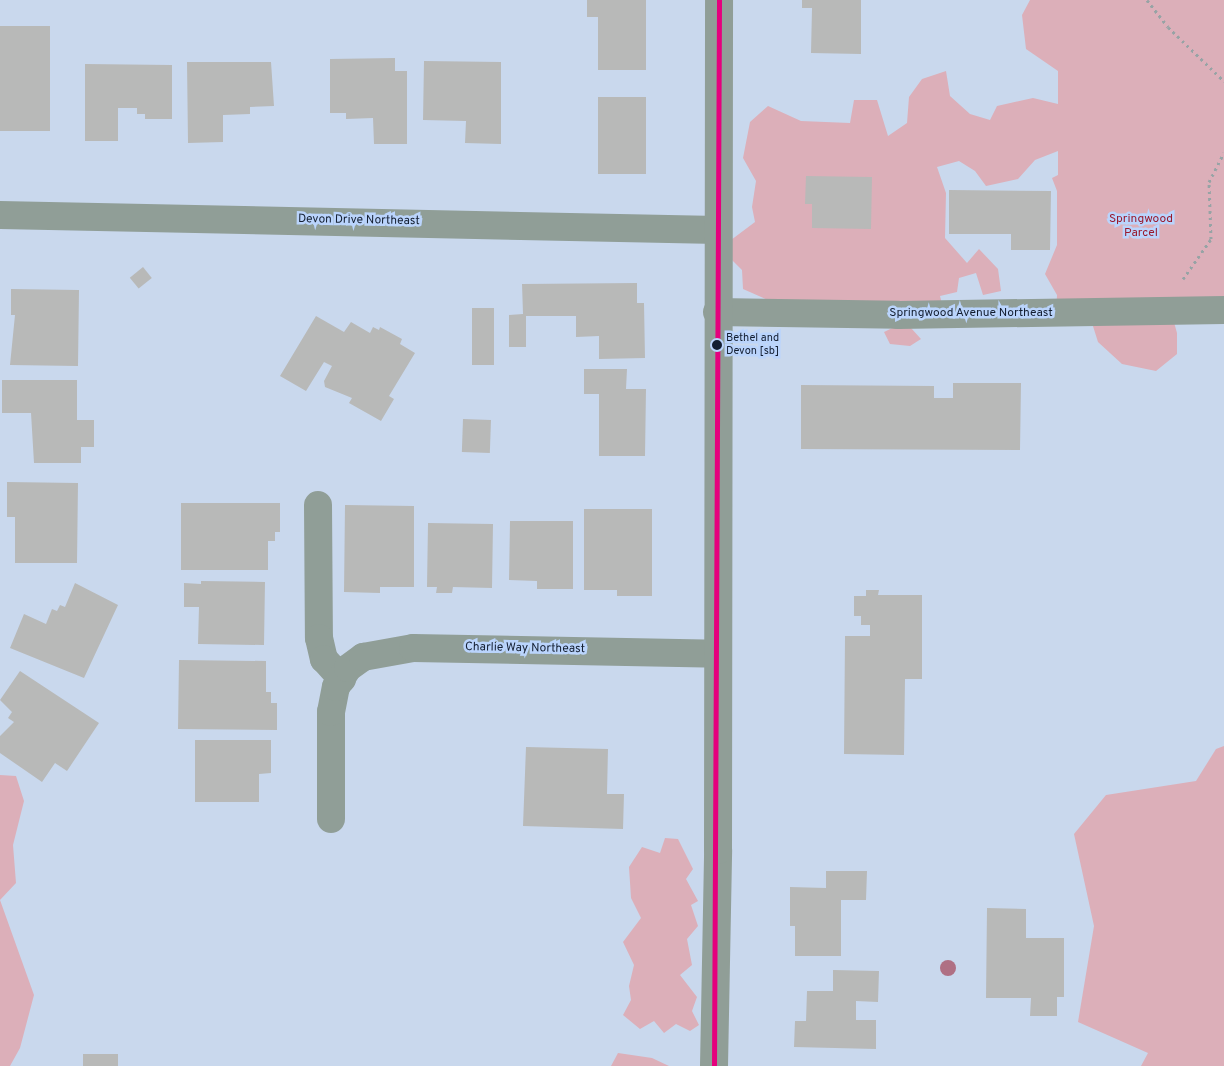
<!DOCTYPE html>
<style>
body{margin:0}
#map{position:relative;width:1224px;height:1066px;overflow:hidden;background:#c9d8ed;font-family:Overpass,sans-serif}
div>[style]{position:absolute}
.green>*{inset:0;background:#dcafb9}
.building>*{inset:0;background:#b8b9b8;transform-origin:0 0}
.path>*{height:3px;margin-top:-1.5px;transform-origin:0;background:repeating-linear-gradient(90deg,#97a3a5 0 2.5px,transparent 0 6.5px)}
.minor>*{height:28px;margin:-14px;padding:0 14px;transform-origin:14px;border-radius:14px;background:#909e97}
.tertiary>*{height:28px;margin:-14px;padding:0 14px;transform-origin:14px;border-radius:14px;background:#909e97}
.bus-1>*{height:5px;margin:-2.5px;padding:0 2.5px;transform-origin:2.5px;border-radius:2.5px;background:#e5007d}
.trees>*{width:16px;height:16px;margin:-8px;border-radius:50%;background:#af7084}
.dots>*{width:14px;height:14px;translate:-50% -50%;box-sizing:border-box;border:2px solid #bad4fc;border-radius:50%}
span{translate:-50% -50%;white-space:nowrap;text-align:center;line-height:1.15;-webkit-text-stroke:5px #bad4fc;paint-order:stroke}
.bus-label{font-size:11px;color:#131e31}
.left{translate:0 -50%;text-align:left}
.park-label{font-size:12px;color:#991a2e}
.street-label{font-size:12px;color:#131e31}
</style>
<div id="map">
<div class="green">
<div style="clip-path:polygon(1030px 0,1224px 0,1224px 317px,1172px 315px,1177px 333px,1177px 354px,1156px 371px,1122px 364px,1098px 342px,1092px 323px,1056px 316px,1057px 295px,1045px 274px,1057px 245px,1057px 191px,1052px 178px,1058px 175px,1058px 151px,1035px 160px,1018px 179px,986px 186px,975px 171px,959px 161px,937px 167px,946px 193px,945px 238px,967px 263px,979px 249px,998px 269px,1001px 291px,983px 295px,976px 273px,959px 278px,957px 292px,940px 296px,942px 304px,911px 328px,921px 339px,910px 346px,890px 344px,884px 332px,905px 322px,913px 302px,777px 304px,743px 289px,742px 270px,732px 260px,731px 240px,755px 222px,752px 207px,756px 181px,743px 158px,750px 122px,768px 106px,801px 121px,850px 123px,854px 100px,877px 100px,888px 136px,907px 123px,909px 97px,922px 79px,946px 71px,950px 96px,970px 114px,990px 120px,997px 106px,1033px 98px,1058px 104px,1058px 71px,1026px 49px,1022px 15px)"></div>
<div style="clip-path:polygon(1224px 746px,1224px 1066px,1141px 1066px,1148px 1053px,1078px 1022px,1094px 926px,1074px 834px,1106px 795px,1196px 781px,1216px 749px)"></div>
<div style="clip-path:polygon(0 775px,16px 776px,24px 801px,13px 845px,16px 883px,0 900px,34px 995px,20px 1048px,10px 1066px,0 1066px)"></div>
<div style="clip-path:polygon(665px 838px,678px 839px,693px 869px,686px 879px,698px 901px,691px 905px,698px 926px,687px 939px,692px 965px,680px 975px,697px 997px,692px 1011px,699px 1025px,690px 1031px,676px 1024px,664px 1033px,654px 1021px,640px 1029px,623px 1015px,631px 1000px,629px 986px,634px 965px,623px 942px,641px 918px,631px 898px,629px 867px,642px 847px,660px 853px)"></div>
<div style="clip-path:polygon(618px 1053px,652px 1058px,669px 1066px,611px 1066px)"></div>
</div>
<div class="building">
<div style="clip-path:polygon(587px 0,646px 0,646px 70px,598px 70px,598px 17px,587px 17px)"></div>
<div style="clip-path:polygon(802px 0,861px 0,861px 54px,811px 53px,812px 8px,802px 8px)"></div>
<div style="left:0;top:26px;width:50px;height:105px"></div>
<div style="clip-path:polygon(395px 58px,395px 71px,407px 71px,407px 144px,374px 144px,373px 118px,346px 119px,346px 113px,330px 113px,330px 59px)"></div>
<div style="clip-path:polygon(424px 61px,501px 62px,501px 144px,465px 143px,466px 121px,423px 120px)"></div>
<div style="clip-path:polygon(187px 62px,271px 62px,274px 106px,250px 107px,250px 114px,223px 115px,223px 142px,188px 143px)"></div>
<div style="clip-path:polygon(85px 64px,172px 65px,172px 119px,145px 119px,145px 114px,137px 114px,137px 108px,118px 108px,118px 141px,85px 141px)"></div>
<div style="left:598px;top:97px;width:48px;height:77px"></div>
<div style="clip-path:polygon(806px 176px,872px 177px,871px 229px,812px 228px,812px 204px,805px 204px)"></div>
<div style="clip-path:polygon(949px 190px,1051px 191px,1050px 250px,1011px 250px,1011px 234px,949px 234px)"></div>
<div style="left:143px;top:267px;width:14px;height:17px;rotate:51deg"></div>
<div style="clip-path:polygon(637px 283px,637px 303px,644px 303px,645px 358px,599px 359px,599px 336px,576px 337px,576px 316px,526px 316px,526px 347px,509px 347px,509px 315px,523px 314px,522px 284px)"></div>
<div style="clip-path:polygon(11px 289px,79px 290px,78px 366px,10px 365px,15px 315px,11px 315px)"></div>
<div style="left:472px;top:308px;width:22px;height:57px"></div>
<div style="clip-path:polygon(316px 316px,344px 332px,351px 322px,370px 333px,373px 327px,379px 330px,380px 327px,402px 339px,400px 344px,415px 353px,389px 396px,394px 399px,381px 421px,349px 403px,352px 398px,325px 387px,324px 381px,332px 366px,324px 362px,306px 391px,280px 376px)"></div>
<div style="clip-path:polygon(584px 369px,627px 369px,626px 389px,646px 389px,645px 456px,599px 456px,599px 394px,584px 394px)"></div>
<div style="clip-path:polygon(2px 380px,77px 380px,77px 420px,94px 420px,94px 447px,81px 447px,81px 463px,34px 463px,31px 413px,2px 413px)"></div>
<div style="clip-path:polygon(953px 383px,1021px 383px,1020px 450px,801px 449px,801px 385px,934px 386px,934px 398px,953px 398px)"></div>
<div style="left:463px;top:419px;width:28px;height:33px;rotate:2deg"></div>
<div style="clip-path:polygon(7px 482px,78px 483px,77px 563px,15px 563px,15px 517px,7px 517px)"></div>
<div style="clip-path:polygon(181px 503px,280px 503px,280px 532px,275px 532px,275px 541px,268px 541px,268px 570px,181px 570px)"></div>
<div style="clip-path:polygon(345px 505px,414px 506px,414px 587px,380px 587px,380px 593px,344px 592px)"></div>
<div style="clip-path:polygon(584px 509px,652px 509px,652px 596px,617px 596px,617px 590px,584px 590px)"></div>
<div style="clip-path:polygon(510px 521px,573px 521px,573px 589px,537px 589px,537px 581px,509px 580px)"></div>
<div style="clip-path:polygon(428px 523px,493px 524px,492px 588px,453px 587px,452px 593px,436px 593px,437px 587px,427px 587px)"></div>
<div style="clip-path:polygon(201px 581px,265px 582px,264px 645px,198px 644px,199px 607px,184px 607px,184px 583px,201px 584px)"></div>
<div style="clip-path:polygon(75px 583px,118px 605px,84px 678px,10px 648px,24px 614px,46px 624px,52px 609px,57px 611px,60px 605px,65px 607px)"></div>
<div style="clip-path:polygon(866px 590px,879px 590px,878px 595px,922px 595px,922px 679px,905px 679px,904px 755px,844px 754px,845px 636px,870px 636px,870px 625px,861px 625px,861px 616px,854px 616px,854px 596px,866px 596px)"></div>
<div style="clip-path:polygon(179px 660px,266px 661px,266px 692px,271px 692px,271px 703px,277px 703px,277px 730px,178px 729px)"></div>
<div style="clip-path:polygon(20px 671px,99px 723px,67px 771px,55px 763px,42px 782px,0 753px,0 736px,14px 722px,8px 718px,12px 712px,0 700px)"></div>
<div style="clip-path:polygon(195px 740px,271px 740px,271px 773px,259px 774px,259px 802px,195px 802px)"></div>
<div style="clip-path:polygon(526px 747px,608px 749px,607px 794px,624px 794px,623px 829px,523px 826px)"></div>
<div style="clip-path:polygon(826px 871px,867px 871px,866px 900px,841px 900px,841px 956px,795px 956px,795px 926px,790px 926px,790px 887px,826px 888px)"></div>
<div style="clip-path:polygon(987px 908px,1026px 909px,1026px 938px,1064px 938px,1064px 997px,1057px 997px,1057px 1016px,1030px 1016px,1031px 998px,986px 998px)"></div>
<div style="clip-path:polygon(833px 970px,879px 971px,878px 1002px,856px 1001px,856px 1020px,876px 1020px,876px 1049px,794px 1047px,795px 1021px,806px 1021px,807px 991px,833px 991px)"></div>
<div style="left:83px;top:1054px;width:35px;height:12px"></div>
</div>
<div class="path">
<div style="left:1147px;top:0;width:34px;rotate:52deg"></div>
<div style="left:1168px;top:27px;width:78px;rotate:44deg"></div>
<div style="left:1183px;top:279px;width:49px;rotate:-55deg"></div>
<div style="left:1211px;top:239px;width:57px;rotate:-92deg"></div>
<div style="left:1209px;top:182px;width:33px;rotate:-63deg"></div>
</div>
<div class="minor">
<div style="left:0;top:215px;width:718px;rotate:1.2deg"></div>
<div style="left:717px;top:312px;width:181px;rotate:0.9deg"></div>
<div style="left:898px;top:315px;width:326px;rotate:-0.9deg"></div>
<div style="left:318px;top:505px;width:133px;rotate:89.6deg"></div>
<div style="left:319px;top:638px;width:22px;rotate:77deg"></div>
<div style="left:324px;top:659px;width:27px;rotate:48deg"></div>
<div style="left:331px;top:819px;width:107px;rotate:-90deg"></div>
<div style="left:331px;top:712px;width:25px;rotate:-79deg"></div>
<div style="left:336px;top:687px;width:22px;rotate:-58deg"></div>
<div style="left:348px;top:668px;width:19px;rotate:-36deg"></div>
<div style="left:363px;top:657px;width:51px;rotate:-10.2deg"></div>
<div style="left:413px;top:648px;width:305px;rotate:1.1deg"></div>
</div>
<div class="tertiary">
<div style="left:714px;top:1066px;width:216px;rotate:-88.9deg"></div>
<div style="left:718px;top:850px;width:850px;rotate:-89.93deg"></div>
</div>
<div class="bus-1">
<div style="left:714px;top:1066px;width:1066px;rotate:-89.73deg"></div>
</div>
<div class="trees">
<div style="left:948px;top:968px"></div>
</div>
<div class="dots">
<div style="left:717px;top:345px;background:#131e31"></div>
</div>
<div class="bus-label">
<span class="left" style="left:726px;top:345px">Bethel and<br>Devon [sb]</span>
</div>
<div class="park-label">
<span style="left:1141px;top:227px">Springwood<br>Parcel</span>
</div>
<div class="street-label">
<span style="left:359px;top:221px;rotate:1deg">Devon Drive Northeast</span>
<span style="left:971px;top:314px">Springwood Avenue Northeast</span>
<span style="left:525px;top:649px;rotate:1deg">Charlie Way Northeast</span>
</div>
</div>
